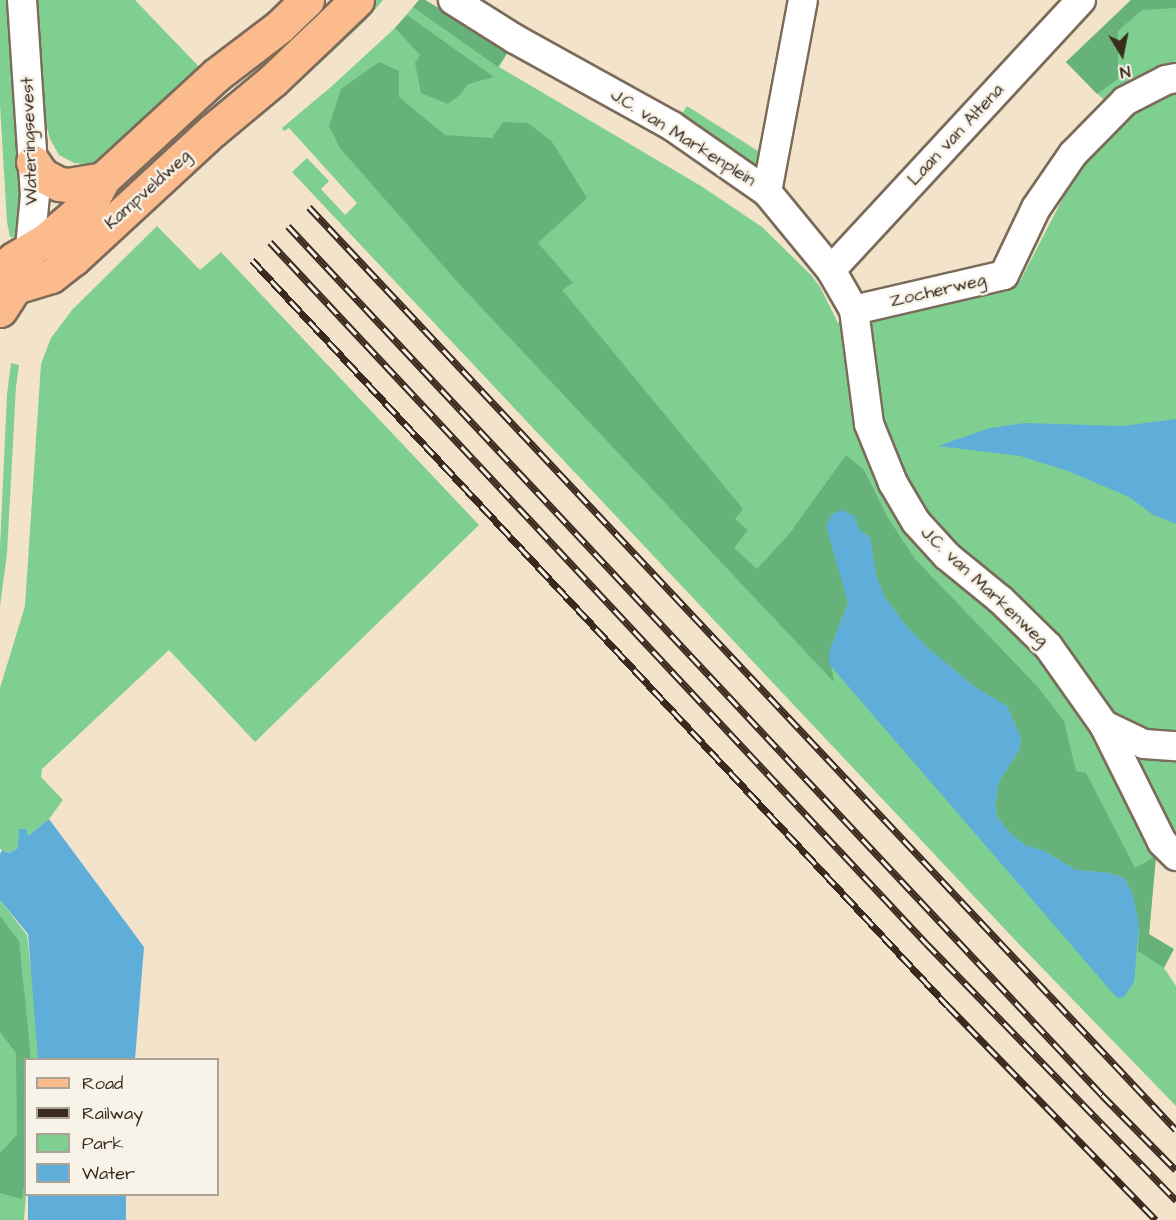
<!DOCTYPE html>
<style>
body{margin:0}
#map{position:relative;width:1176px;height:1220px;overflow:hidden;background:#f3e3ca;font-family:"Architects Daughter",sans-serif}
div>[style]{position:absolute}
.green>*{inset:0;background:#7fcf90}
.forest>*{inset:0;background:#67b27a}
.water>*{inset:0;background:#5faed9;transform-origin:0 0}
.roads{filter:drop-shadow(2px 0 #7b6b5a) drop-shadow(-2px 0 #7b6b5a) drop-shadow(0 2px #7b6b5a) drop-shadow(0 -2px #7b6b5a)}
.minor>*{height:28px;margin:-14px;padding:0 14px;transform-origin:14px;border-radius:14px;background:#fff}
.major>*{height:33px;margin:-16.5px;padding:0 16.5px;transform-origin:16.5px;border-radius:16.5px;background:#fbbb8d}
.rail>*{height:7px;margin-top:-3.5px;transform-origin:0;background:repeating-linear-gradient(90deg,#f7f3e8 0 14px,#3b2a1e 0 28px);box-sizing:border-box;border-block:2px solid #3b2a1e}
span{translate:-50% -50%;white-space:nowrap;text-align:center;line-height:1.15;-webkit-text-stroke:5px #f7f3e8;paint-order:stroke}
.street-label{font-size:18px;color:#3b2a1e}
.legend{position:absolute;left:24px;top:1058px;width:195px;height:138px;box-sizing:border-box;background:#f7f3e8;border:2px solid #aca397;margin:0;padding:8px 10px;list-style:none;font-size:18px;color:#3b2a1e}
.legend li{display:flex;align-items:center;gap:12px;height:30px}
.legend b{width:30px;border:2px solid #aca397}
.north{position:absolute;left:1092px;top:24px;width:60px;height:60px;-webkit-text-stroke:4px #f7f3e8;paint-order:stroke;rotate:170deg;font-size:16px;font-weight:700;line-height:24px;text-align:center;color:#3b2a1e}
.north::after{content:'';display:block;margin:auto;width:21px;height:27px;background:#3b2a1e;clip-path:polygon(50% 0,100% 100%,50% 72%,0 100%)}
</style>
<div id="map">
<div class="green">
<div style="clip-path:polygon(0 0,15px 0,25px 182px,19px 237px,10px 237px,7px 222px,0 105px)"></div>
<div style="clip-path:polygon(33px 0,135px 0,202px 70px,106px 158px,90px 165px,74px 163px,59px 155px,50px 139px,39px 97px)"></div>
<div style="clip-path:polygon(372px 0,383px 0,366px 20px,317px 66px,311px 60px)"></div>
<div style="clip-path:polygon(419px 0,425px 0,509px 50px,499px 67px,701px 186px,762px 227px,811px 275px,820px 287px,838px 323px,1018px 285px,1064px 196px,1093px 149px,1123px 119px,1066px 62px,1131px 0,1176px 0,1176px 852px,1156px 856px,1149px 934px,1164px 968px,1176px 986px,1176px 1106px,1017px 942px,292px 172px,307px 158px,329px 181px,321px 189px,345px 215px,357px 203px,289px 128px,284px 131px,282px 128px,332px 86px,395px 28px)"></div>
<div style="clip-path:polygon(687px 106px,761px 153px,758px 168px,681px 115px)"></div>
<div style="clip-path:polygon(157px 226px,200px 270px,221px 252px,479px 525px,255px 742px,169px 650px,42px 769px,41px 777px,63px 800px,49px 819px,27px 837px,18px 848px,9px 853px,0 849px,0 688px,25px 606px,41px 364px,51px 338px,72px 310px)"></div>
<div style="clip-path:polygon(11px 363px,19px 365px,16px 387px,7px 554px,0 606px,0 547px,7px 394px)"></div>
<div style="clip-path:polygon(0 900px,27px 935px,40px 1049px,39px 1059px,26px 1060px,26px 1195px,24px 1220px,0 1220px)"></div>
</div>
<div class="forest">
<div style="clip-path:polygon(419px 0,425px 0,509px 50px,498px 67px,413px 7px)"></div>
<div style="clip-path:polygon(1131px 0,1176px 0,1176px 8px,1142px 10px,1118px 31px,1118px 79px,1097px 94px,1066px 62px)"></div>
<div style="clip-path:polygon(407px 15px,494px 77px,468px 84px,461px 94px,448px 104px,421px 93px,415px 63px,420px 55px,395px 28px)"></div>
<div style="clip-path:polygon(379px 62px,399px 71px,399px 97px,445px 135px,492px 138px,503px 122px,528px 123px,552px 142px,587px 198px,538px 243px,573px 283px,562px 290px,743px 509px,735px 519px,748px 530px,734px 548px,757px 569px,790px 533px,846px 455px,864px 470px,888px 518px,915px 559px,1037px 686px,1064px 721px,1076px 771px,1086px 773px,1135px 868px,1156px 856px,1149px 934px,1174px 949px,1164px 968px,1138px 951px,1139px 926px,1133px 895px,1124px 878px,1110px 873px,1076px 870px,1044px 851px,1025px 845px,1012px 835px,997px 817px,995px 805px,999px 782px,1019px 750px,1021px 738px,1007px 706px,975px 687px,930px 650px,908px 628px,884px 596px,876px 574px,870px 537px,860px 530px,854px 516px,843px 582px,848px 603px,829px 652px,834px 682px,461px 286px,340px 148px,329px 126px,341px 89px)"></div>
<div style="clip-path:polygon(0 916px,19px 941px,30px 1048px,30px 1059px,26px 1060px,26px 1173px,22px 1199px,0 1193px,0 1153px,17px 1135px,16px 1053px,0 1032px)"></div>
</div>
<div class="water">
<div style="clip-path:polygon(1176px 419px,1176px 524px,1152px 514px,1129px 497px,1068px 471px,1020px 456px,938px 446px,990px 428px,1025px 423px,1122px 426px)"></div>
<div style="clip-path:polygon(842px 510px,854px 516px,860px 530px,870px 537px,876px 574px,884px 596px,908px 628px,930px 650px,975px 687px,1007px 706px,1021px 738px,1019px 750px,999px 782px,995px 805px,997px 817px,1012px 835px,1025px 845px,1044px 851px,1076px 870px,1110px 873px,1124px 878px,1133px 895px,1139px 926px,1134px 982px,1124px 997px,1117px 998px,829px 664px,829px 652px,848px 603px,826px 526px,832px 514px)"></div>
<div style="clip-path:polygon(49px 819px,144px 947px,135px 1059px,38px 1059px,28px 934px,0 900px,0 854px,2px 850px,9px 853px,18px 848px,19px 829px,26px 829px,28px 836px)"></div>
<div style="left:28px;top:1195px;width:98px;height:25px"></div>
</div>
<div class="roads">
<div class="minor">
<div style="left:22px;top:0;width:195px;rotate:86.2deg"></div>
<div style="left:35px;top:195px;width:53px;rotate:95.4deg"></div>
<div style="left:30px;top:248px;width:19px;rotate:111deg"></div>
<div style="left:453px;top:0;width:73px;rotate:32.2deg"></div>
<div style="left:515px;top:39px;width:179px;rotate:29deg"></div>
<div style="left:672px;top:126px;width:116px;rotate:34.8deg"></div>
<div style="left:767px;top:192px;width:101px;rotate:50.6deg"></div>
<div style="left:831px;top:270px;width:46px;rotate:60.1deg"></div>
<div style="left:854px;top:310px;width:115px;rotate:82.5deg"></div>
<div style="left:869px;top:424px;width:64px;rotate:67.9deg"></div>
<div style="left:893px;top:483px;width:45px;rotate:59.5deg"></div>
<div style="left:916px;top:522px;width:46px;rotate:47.6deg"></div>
<div style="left:947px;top:556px;width:70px;rotate:39.2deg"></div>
<div style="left:1001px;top:600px;width:66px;rotate:44.4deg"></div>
<div style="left:1048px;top:646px;width:97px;rotate:54.7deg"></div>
<div style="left:1104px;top:725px;width:131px;rotate:63.6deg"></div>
<div style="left:1162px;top:842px;width:20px;rotate:45deg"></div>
<div style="left:767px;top:192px;width:195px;rotate:-79.4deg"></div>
<div style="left:831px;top:270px;width:368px;rotate:-47.2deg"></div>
<div style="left:854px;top:310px;width:154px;rotate:-13.1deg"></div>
<div style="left:1004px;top:275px;width:74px;rotate:-64.5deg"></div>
<div style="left:1036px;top:208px;width:65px;rotate:-55.6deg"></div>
<div style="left:1073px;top:154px;width:74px;rotate:-45.5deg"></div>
<div style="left:1125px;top:101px;width:46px;rotate:-27.1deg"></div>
<div style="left:1166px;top:80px;width:10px;rotate:-11deg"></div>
<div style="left:1104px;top:725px;width:44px;rotate:25.4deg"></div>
<div style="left:1144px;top:744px;width:32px;rotate:4deg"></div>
</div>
<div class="major">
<div style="left:33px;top:162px;width:16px;rotate:55deg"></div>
<div style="left:42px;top:175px;width:19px;rotate:28deg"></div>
<div style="left:59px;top:184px;width:8px;rotate:7deg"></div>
<div style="left:67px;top:185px;width:36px;rotate:-9deg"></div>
<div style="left:0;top:271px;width:18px;rotate:-41deg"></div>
<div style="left:14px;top:259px;width:39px;rotate:-31deg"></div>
<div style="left:47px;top:239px;width:60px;rotate:-40.9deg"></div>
<div style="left:92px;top:200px;width:24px;rotate:-62deg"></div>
<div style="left:103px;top:179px;width:154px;rotate:-42.6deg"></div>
<div style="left:216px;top:75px;width:79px;rotate:-37.3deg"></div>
<div style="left:279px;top:27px;width:39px;rotate:-44deg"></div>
<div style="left:0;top:310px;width:27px;rotate:-57deg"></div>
<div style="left:15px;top:287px;width:38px;rotate:-17deg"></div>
<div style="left:51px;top:276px;width:28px;rotate:-38deg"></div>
<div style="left:73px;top:259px;width:190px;rotate:-42.7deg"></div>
<div style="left:213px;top:130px;width:78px;rotate:-39.8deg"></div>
<div style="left:273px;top:80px;width:116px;rotate:-43.6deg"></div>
</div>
</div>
<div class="rail">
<div style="left:309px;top:207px;width:1266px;rotate:46.79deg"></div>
<div style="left:288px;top:226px;width:1191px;rotate:46.87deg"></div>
<div style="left:1102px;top:1095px;width:105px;rotate:45.4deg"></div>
<div style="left:270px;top:242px;width:960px;rotate:46.9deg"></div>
<div style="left:926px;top:943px;width:359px;rotate:45.8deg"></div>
<div style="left:252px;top:260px;width:1020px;rotate:46.99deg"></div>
<div style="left:948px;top:1006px;width:298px;rotate:45.8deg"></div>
</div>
<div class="street-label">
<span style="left:956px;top:135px;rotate:-47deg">Laan van Altena</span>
<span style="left:683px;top:138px;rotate:32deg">J.C. van Markenplein</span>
<span style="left:30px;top:141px;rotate:-92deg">Wateringsevest</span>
<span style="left:148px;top:190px;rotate:-42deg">Kampveldweg</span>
<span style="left:938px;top:291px;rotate:-13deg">Zocherweg</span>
<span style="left:984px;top:587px;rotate:43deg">J.C. van Markenweg</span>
</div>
<ul class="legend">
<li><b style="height:8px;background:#fbbb8d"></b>Road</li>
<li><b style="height:8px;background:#3b2a1e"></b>Railway</li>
<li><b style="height:16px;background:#7fcf90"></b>Park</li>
<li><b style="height:16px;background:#5faed9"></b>Water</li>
</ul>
<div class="north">N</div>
</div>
